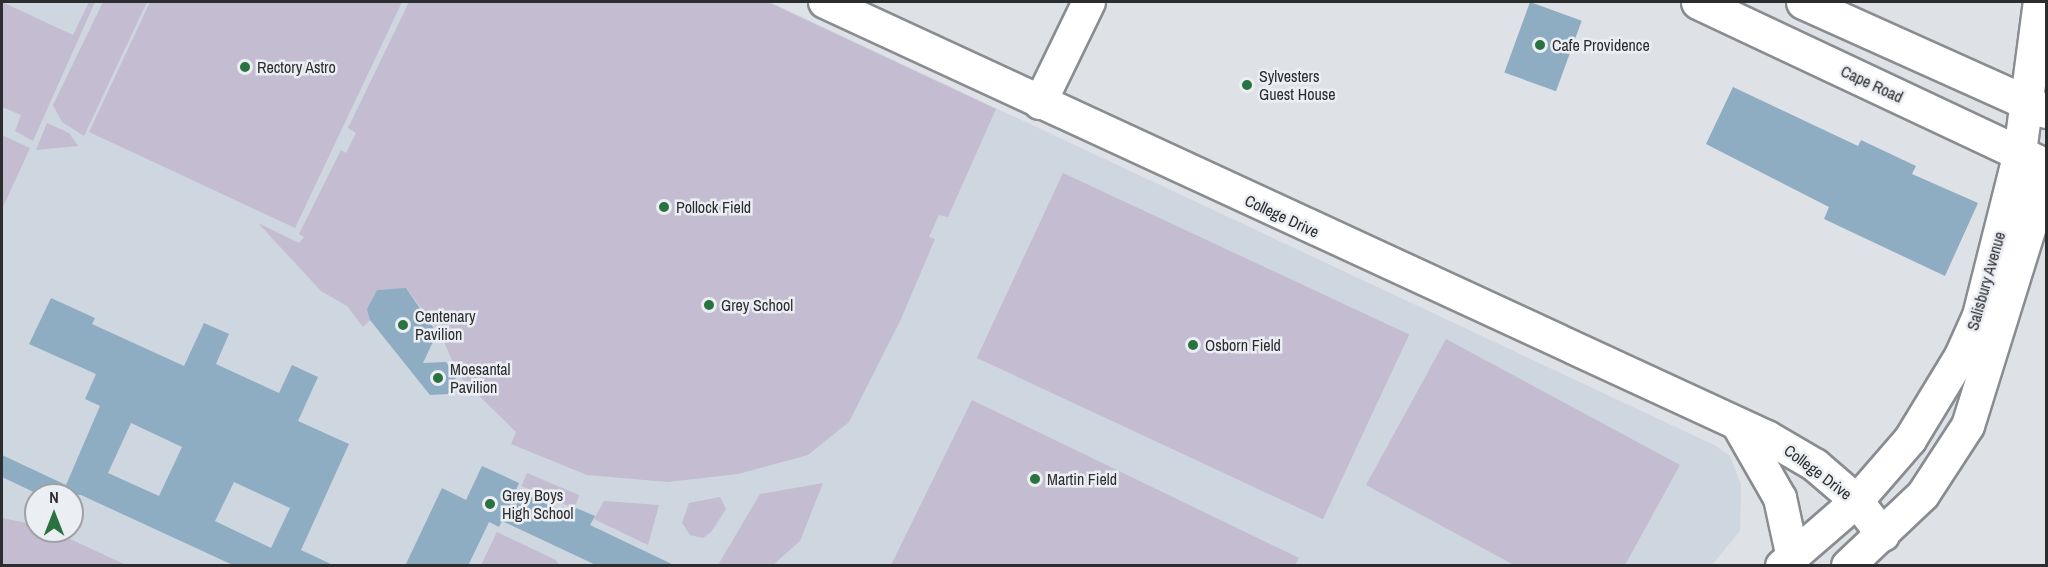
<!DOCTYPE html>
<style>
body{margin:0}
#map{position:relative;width:2048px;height:567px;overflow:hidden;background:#dee1e6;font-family:"Archivo Narrow",sans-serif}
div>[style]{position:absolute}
.built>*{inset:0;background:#ced6e0}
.green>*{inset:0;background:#c4bcd1;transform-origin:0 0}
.building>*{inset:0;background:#8eadc2;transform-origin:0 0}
.roads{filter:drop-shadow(2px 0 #898c90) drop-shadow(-2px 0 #898c90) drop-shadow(0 2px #898c90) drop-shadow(0 -2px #898c90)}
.minor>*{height:32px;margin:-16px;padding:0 16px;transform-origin:16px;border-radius:16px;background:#fff}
.major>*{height:33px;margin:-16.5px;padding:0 16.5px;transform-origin:16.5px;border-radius:16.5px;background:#fff}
.dots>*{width:16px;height:16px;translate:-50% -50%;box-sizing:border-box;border:3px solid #ebeef3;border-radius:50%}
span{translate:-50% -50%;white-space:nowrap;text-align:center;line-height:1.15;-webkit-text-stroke:5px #ebeef3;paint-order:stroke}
.poi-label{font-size:16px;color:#2c2d2f}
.left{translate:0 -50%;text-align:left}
.street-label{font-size:16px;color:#2c2d2f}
.frame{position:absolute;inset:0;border:3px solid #2c2d2f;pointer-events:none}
.north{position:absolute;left:24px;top:483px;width:60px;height:60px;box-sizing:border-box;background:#ebeef3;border:2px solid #9fa1a5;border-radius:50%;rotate:0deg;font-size:16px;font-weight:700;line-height:24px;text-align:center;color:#2c2d2f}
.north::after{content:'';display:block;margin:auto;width:21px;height:27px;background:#2a7340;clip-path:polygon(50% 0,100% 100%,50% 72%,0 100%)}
</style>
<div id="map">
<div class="built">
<div style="clip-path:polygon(evenodd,2px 2px,770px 2px,1716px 446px,1730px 456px,1741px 485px,1740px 531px,1711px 566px,2px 565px,2px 2px,36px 495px,72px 495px,72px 531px,36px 531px,36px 495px)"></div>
</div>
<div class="green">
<div style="clip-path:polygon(2px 2px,73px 35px,89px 2px,95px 2px,33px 141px,15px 131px,21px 115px,2px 107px)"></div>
<div style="clip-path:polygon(103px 2px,147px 2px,84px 136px,62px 122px,53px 105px)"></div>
<div style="clip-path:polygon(150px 2px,402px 2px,295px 228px,89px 132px)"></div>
<div style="clip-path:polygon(409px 2px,768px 2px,996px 109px,948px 217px,939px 215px,929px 237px,935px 239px,901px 319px,849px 422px,808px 455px,738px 474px,668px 482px,587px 475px,511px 444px,516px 432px,459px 376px,440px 333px,407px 289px,377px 290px,367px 309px,373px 317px,363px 327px,347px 306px,321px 291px,258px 223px,299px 243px,304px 237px,299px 234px,341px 150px,346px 153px,356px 133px,348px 128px)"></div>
<div style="clip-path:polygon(47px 123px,69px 133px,78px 146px,36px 150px)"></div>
<div style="clip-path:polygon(2px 135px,30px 148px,2px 209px)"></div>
<div style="left:1063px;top:173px;width:382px;height:204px;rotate:25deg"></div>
<div style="clip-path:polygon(1446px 339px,1680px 465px,1625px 565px,1514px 565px,1366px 485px)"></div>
<div style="clip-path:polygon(972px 400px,1299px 558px,1295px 565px,891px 565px)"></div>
<div style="left:527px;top:473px;width:57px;height:14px;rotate:23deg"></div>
<div style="clip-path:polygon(823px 483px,800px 541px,773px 565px,718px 565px,760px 494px)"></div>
<div style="clip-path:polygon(720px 497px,726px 509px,711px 532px,703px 538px,690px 535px,682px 523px,689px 503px)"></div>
<div style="clip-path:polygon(604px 501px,659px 505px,648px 545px,594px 519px)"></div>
<div style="clip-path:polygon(2px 518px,36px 525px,36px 531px,53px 531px,126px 565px,2px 565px)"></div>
<div style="clip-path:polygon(497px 532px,556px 560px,559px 565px,481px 565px)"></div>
</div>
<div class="building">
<div style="left:1530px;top:2px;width:55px;height:75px;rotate:20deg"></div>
<div style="clip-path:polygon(1733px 87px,1858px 146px,1861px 140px,1916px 166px,1912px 174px,1978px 203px,1945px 276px,1824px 219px,1829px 207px,1706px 144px)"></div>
<div style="clip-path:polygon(406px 288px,437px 333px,423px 363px,446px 362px,456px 377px,448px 394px,430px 395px,370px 320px,367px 309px,377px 290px)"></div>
<div style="clip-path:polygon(evenodd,51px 298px,95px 318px,92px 324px,184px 366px,204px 323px,229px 334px,216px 364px,279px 393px,292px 365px,318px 377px,298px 421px,349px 444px,301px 550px,335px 566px,235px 566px,81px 495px,40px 495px,2px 477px,2px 455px,66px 485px,100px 406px,85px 399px,96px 374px,29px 344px,51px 298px,131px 423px,182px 447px,159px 496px,108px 473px,131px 423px,51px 298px,234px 482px,290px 508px,271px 548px,215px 521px,234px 482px)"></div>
<div style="clip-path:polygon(482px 466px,519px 483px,516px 490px,572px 516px,576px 508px,595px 516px,590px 525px,676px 566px,598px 566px,502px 521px,499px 527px,489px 522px,468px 566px,405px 566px,442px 488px,466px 500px)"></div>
</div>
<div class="roads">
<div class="minor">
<div style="left:825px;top:2px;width:1038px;rotate:24.79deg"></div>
<div style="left:1767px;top:437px;width:56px;rotate:30.3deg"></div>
<div style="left:1815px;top:465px;width:55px;rotate:40.6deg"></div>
<div style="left:1857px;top:501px;width:43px;rotate:52.6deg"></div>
<div style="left:1040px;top:103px;width:112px;rotate:-64.1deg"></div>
<div style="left:1740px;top:428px;width:81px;rotate:60.3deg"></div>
<div style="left:1780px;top:498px;width:61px;rotate:77.8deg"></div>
<div style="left:1782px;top:566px;width:99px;rotate:-40.9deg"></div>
<div style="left:1857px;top:501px;width:81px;rotate:-49deg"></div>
<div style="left:1910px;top:440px;width:98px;rotate:-58.7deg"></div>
<div style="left:1961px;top:356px;width:44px;rotate:-65.8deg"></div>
<div style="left:1979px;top:316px;width:168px;rotate:-75.9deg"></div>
<div style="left:2020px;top:153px;width:152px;rotate:-82.5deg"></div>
<div style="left:1848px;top:566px;width:103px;rotate:-43.4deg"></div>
<div style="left:1923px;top:495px;width:82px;rotate:-56.9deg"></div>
<div style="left:1968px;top:426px;width:262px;rotate:-72.7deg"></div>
</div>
<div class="major">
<div style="left:1698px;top:2px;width:385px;rotate:25.2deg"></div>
<div style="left:1803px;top:2px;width:266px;rotate:24.2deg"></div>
</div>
</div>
<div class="dots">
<div style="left:1540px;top:45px;background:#2a7340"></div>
<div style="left:245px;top:67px;background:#2a7340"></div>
<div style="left:1247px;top:85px;background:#2a7340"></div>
<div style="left:664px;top:207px;background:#2a7340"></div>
<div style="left:709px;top:305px;background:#2a7340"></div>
<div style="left:403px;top:325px;background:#2a7340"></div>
<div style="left:1193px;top:345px;background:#2a7340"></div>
<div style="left:438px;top:378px;background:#2a7340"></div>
<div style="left:1035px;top:479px;background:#2a7340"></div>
<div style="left:490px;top:504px;background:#2a7340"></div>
</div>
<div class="poi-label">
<span class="left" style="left:1552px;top:45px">Cafe Providence</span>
<span class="left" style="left:257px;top:67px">Rectory Astro</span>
<span class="left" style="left:1259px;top:85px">Sylvesters<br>Guest House</span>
<span class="left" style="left:676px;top:207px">Pollock Field</span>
<span class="left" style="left:721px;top:305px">Grey School</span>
<span class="left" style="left:415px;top:325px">Centenary<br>Pavilion</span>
<span class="left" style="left:1205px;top:345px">Osborn Field</span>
<span class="left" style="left:450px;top:378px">Moesantal<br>Pavilion</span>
<span class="left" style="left:1047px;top:479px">Martin Field</span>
<span class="left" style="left:502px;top:504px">Grey Boys<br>High School</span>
</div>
<div class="street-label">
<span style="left:1872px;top:84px;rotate:25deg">Cape Road</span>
<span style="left:1282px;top:216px;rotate:25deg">College Drive</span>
<span style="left:1986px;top:281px;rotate:-74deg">Salisbury Avenue</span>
<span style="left:1818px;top:472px;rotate:37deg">College Drive</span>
</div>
<div class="frame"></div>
<div class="north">N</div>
</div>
